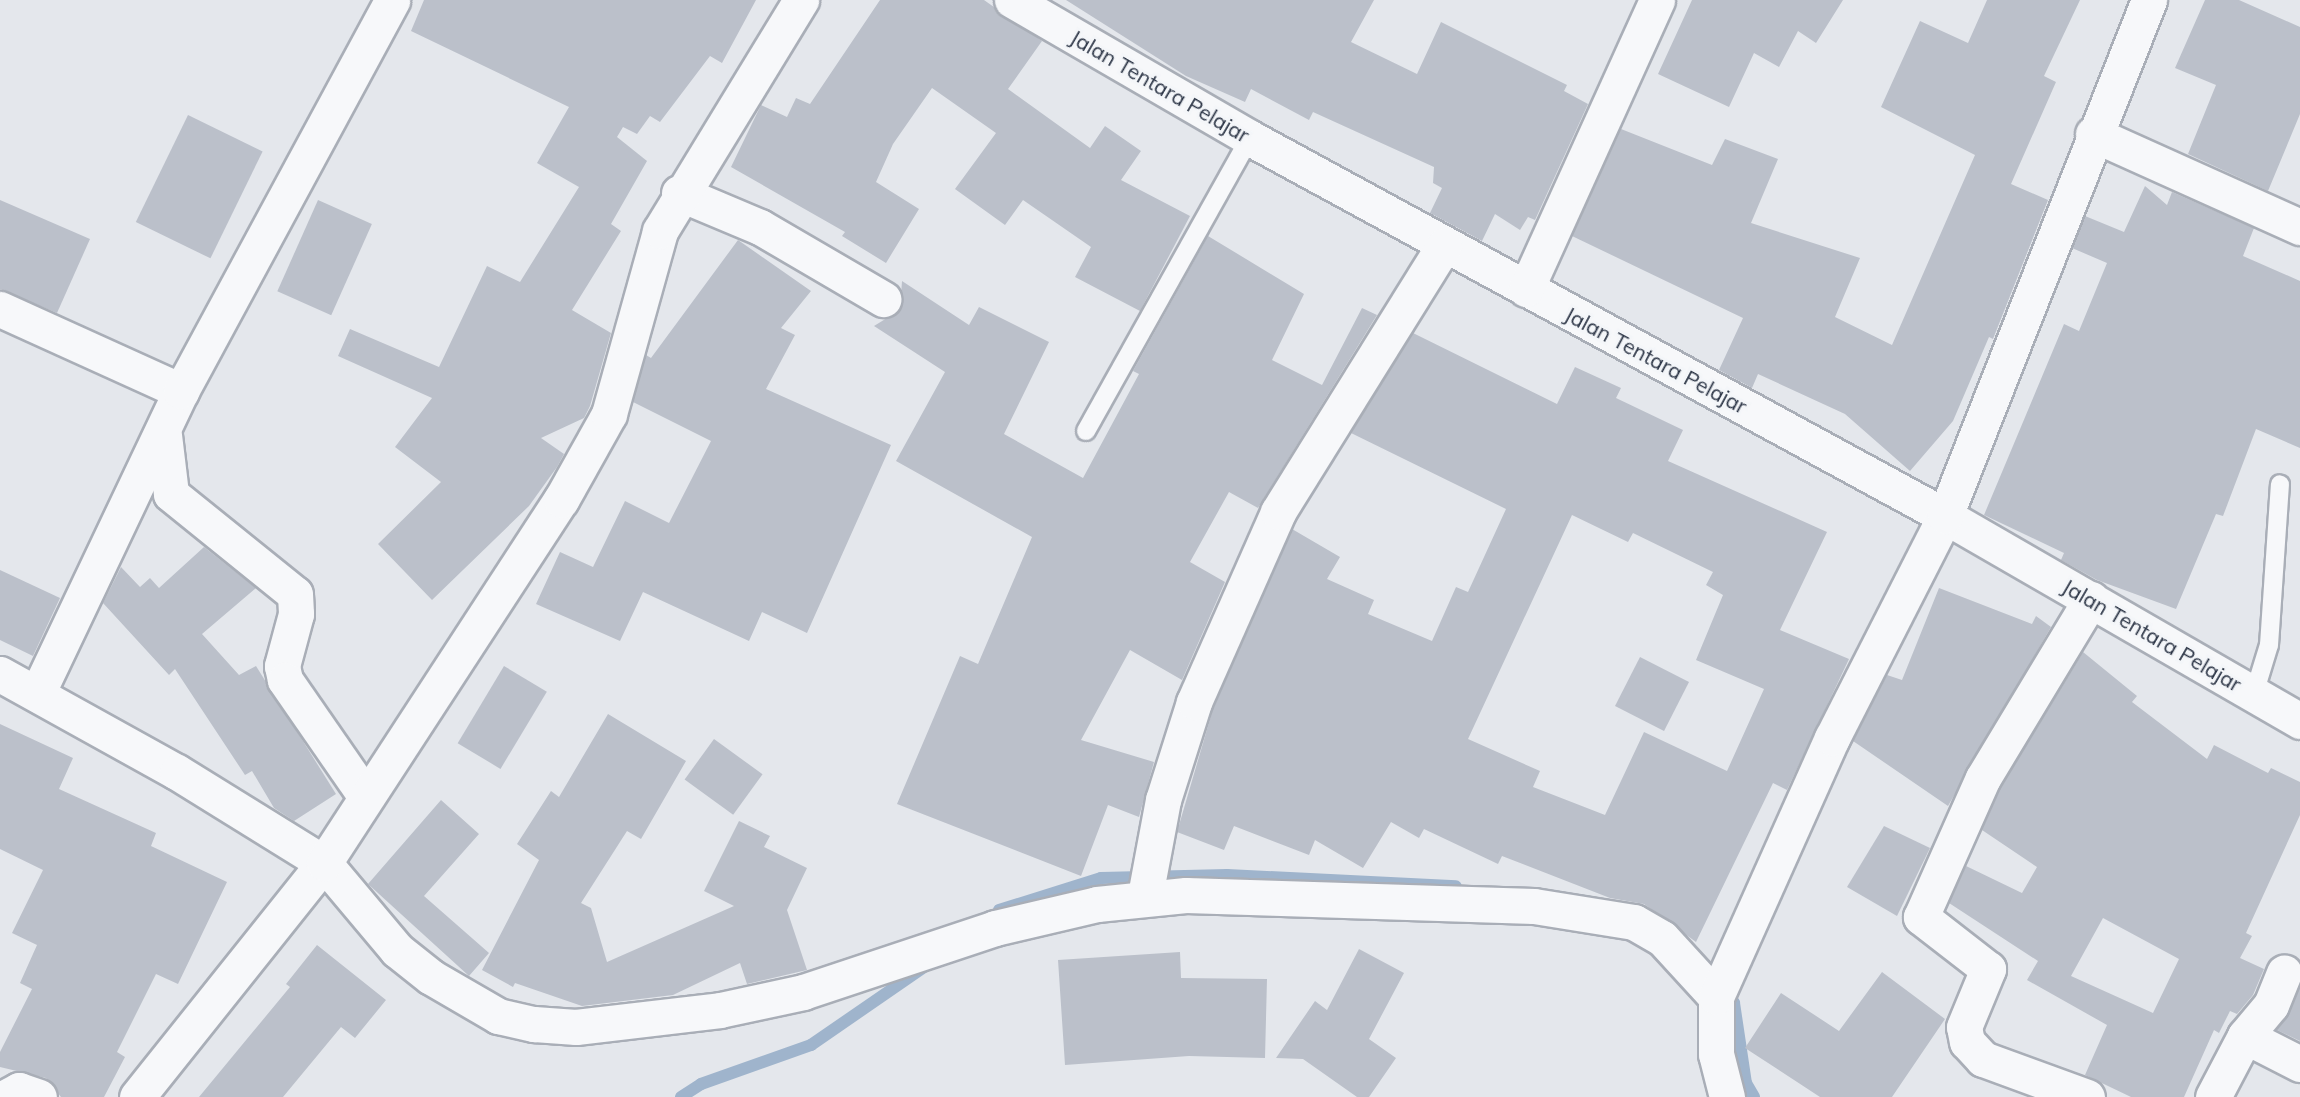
<!DOCTYPE html>
<style>
body{margin:0}
#map{position:relative;width:2300px;height:1097px;overflow:hidden;background:#e4e7ec;font-family:Mulish,sans-serif}
div>[style]{position:absolute}
.stream>*{height:12px;margin:-6px;padding:0 6px;transform-origin:6px;border-radius:6px;background:#9fb4cc}
.building>*{inset:0;background:#bbc0ca;transform-origin:0 0}
.roads{filter:drop-shadow(2px 0 #a9aeb7) drop-shadow(-2px 0 #a9aeb7) drop-shadow(0 2px #a9aeb7) drop-shadow(0 -2px #a9aeb7)}
.lane>*{height:18px;margin:-9px;padding:0 9px;transform-origin:9px;border-radius:9px;background:#f7f8fa}
.street>*{height:35px;margin:-17.5px;padding:0 17.5px;transform-origin:17.5px;border-radius:17.5px;background:#f7f8fa}
span{translate:-50% -50%;white-space:nowrap;text-align:center;line-height:1.15;-webkit-text-stroke:6px #f4f6f9;paint-order:stroke}
.street-label{font-size:21px;color:#2b3445}
</style>
<div id="map">
<div class="stream">
<div style="left:999px;top:910px;width:107px;rotate:-17.4deg"></div>
<div style="left:1101px;top:878px;width:126px;rotate:-1.4deg"></div>
<div style="left:1227px;top:875px;width:229px;rotate:2.8deg"></div>
<div style="left:1724px;top:988px;width:18px;rotate:56deg"></div>
<div style="left:1734px;top:1003px;width:81px;rotate:81.5deg"></div>
<div style="left:1746px;top:1083px;width:16px;rotate:60deg"></div>
<div style="left:681px;top:1097px;width:24px;rotate:-33deg"></div>
<div style="left:701px;top:1084px;width:117px;rotate:-19.5deg"></div>
<div style="left:811px;top:1045px;width:150px;rotate:-34.6deg"></div>
</div>
<div class="building">
<div style="clip-path:polygon(424px 0,756px 0,722px 63px,710px 56px,660px 122px,650px 116px,637px 134px,623px 127px,617px 137px,647px 161px,611px 224px,621px 231px,572px 310px,611px 333px,590px 406px,584px 418px,541px 438px,564px 454px,557px 467px,529px 506px,432px 600px,378px 544px,441px 482px,395px 447px,432px 398px,338px 356px,350px 329px,439px 367px,487px 266px,520px 282px,579px 187px,537px 163px,569px 107px,411px 31px)"></div>
<div style="clip-path:polygon(880px 0,984px 0,1042px 41px,1008px 89px,1090px 148px,1105px 126px,1141px 151px,1121px 180px,1190px 216px,1140px 311px,1075px 277px,1091px 247px,1023px 200px,1005px 225px,955px 189px,996px 133px,932px 88px,893px 144px,876px 182px,919px 209px,886px 263px,842px 236px,845px 232px,731px 167px,761px 105px,787px 117px,796px 98px,810px 104px)"></div>
<div style="clip-path:polygon(1066px 0,1374px 0,1351px 42px,1417px 74px,1441px 22px,1567px 85px,1564px 91px,1588px 104px,1535px 220px,1528px 217px,1520px 230px,1495px 214px,1482px 241px,1430px 213px,1442px 188px,1433px 183px,1434px 167px,1313px 112px,1309px 120px,1251px 89px,1245px 102px,1186px 76px)"></div>
<div style="clip-path:polygon(1692px 0,1843px 0,1816px 43px,1798px 31px,1779px 67px,1754px 53px,1729px 107px,1658px 74px)"></div>
<div style="clip-path:polygon(1987px 0,2080px 0,2044px 76px,2056px 82px,2011px 184px,2048px 200px,1993px 339px,1989px 337px,1953px 421px,1910px 471px,1845px 414px,1758px 374px,1752px 388px,1719px 370px,1743px 318px,1572px 236px,1621px 129px,1712px 165px,1725px 139px,1778px 159px,1751px 223px,1860px 258px,1835px 317px,1892px 345px,1975px 155px,1881px 107px,1920px 21px,1968px 43px)"></div>
<div style="clip-path:polygon(2205px 0,2239px 0,2300px 27px,2300px 114px,2268px 191px,2188px 154px,2216px 85px,2175px 68px)"></div>
<div style="left:188px;top:115px;width:83px;height:119px;rotate:26deg"></div>
<div style="clip-path:polygon(2145px 186px,2167px 205px,2172px 192px,2254px 228px,2243px 256px,2300px 281px,2300px 448px,2256px 429px,2223px 516px,2216px 514px,2176px 609px,2097px 580px,2061px 560px,2064px 553px,1984px 515px,2064px 324px,2079px 331px,2107px 263px,2072px 248px,2085px 216px,2124px 232px)"></div>
<div style="clip-path:polygon(0 200px,90px 239px,57px 313px,0 289px)"></div>
<div style="left:318px;top:200px;width:59px;height:100px;rotate:24deg"></div>
<div style="clip-path:polygon(1208px 236px,1304px 294px,1272px 360px,1322px 385px,1362px 308px,1377px 315px,1258px 508px,1229px 492px,1190px 562px,1225px 582px,1182px 680px,1130px 650px,1081px 740px,1154px 762px,1139px 817px,1108px 805px,1081px 876px,897px 804px,960px 656px,978px 664px,1032px 537px,896px 461px,945px 372px,874px 326px,900px 310px,902px 281px,969px 325px,979px 307px,1049px 342px,1004px 434px,1083px 478px,1139px 374px,1133px 371px)"></div>
<div style="clip-path:polygon(738px 240px,811px 291px,781px 328px,795px 335px,766px 389px,891px 445px,807px 633px,762px 612px,749px 641px,643px 592px,620px 641px,536px 604px,560px 552px,593px 567px,625px 501px,669px 523px,711px 441px,633px 402px,646px 355px,651px 358px)"></div>
<div style="clip-path:polygon(evenodd,1413px 333px,1557px 404px,1575px 367px,1621px 388px,1616px 398px,1683px 430px,1668px 461px,1827px 532px,1780px 630px,1849px 659px,1787px 790px,1773px 783px,1696px 942px,1644px 904px,1610px 898px,1502px 856px,1498px 864px,1424px 829px,1419px 838px,1391px 822px,1363px 868px,1315px 840px,1309px 855px,1234px 826px,1224px 850px,1177px 832px,1213px 709px,1292px 529px,1340px 557px,1327px 579px,1374px 600px,1368px 614px,1432px 641px,1456px 587px,1468px 592px,1506px 509px,1351px 433px,1413px 333px,1572px 515px,1628px 542px,1633px 533px,1713px 572px,1706px 585px,1723px 595px,1696px 660px,1764px 689px,1727px 771px,1644px 732px,1605px 815px,1533px 787px,1540px 771px,1468px 739px,1572px 515px)"></div>
<div style="clip-path:polygon(204px 547px,256px 588px,202px 634px,239px 675px,256px 666px,336px 794px,294px 821px,274px 808px,252px 771px,245px 775px,175px 669px,169px 675px,103px 603px,121px 567px,140px 587px,150px 578px,159px 588px)"></div>
<div style="clip-path:polygon(0 570px,60px 598px,33px 656px,0 640px)"></div>
<div style="clip-path:polygon(1939px 588px,2032px 624px,2036px 616px,2051px 627px,1948px 806px,1853px 741px,1887px 675px,1902px 680px)"></div>
<div style="clip-path:polygon(evenodd,2083px 652px,2137px 696px,2132px 702px,2207px 759px,2214px 745px,2268px 773px,2271px 768px,2300px 782px,2300px 815px,2246px 933px,2252px 936px,2240px 958px,2264px 969px,2253px 995px,2237px 1014px,2230px 1011px,2219px 1033px,2214px 1030px,2184px 1097px,2131px 1097px,2085px 1075px,2107px 1025px,2027px 980px,2038px 961px,1949px 903px,1966px 866px,2022px 893px,2037px 867px,1982px 830px,2001px 787px,2083px 652px,2103px 918px,2179px 959px,2153px 1013px,2071px 976px,2103px 918px)"></div>
<div style="left:1640px;top:657px;width:55px;height:55px;rotate:27deg"></div>
<div style="left:504px;top:666px;width:50px;height:90px;rotate:31deg"></div>
<div style="clip-path:polygon(608px 714px,686px 761px,641px 839px,627px 831px,581px 903px,591px 908px,607px 962px,734px 906px,704px 891px,739px 821px,770px 836px,764px 847px,807px 868px,787px 910px,807px 970px,747px 984px,740px 963px,673px 995px,582px 1006px,515px 983px,513px 987px,482px 970px,539px 860px,517px 844px,551px 791px,559px 797px)"></div>
<div style="clip-path:polygon(0 724px,73px 758px,59px 789px,156px 833px,151px 846px,227px 882px,178px 984px,156px 974px,117px 1052px,125px 1057px,104px 1097px,61px 1097px,46px 1078px,0 1067px,0 1052px,32px 989px,20px 983px,37px 945px,12px 933px,43px 870px,0 849px)"></div>
<div style="left:714px;top:739px;width:60px;height:50px;rotate:36deg"></div>
<div style="clip-path:polygon(441px 800px,479px 834px,424px 896px,489px 953px,469px 976px,368px 884px)"></div>
<div style="clip-path:polygon(1884px 826px,1930px 848px,1897px 916px,1847px 887px)"></div>
<div style="clip-path:polygon(317px 945px,386px 1000px,355px 1038px,341px 1027px,283px 1097px,199px 1097px,290px 987px,286px 984px)"></div>
<div style="clip-path:polygon(1359px 949px,1404px 973px,1369px 1039px,1396px 1058px,1369px 1097px,1357px 1097px,1303px 1059px,1276px 1058px,1315px 1001px,1327px 1010px)"></div>
<div style="clip-path:polygon(1180px 952px,1181px 978px,1267px 979px,1265px 1058px,1189px 1056px,1065px 1065px,1058px 960px)"></div>
<div style="clip-path:polygon(1882px 972px,1945px 1019px,1892px 1097px,1820px 1097px,1745px 1048px,1781px 993px,1839px 1031px)"></div>
<div style="clip-path:polygon(2300px 986px,2300px 1041px,2277px 1030px)"></div>
</div>
<div class="roads">
<div class="lane">
<div style="left:1086px;top:431px;width:336px;rotate:-60.8deg"></div>
<div style="left:2254px;top:694px;width:51px;rotate:-73deg"></div>
<div style="left:2269px;top:645px;width:161px;rotate:-86.1deg"></div>
</div>
<div class="street">
<div style="left:1012px;top:0;width:275px;rotate:30.1deg"></div>
<div style="left:1250px;top:138px;width:791px;rotate:28.54deg"></div>
<div style="left:1945px;top:516px;width:410px;rotate:30deg"></div>
<div style="left:2093px;top:134px;width:227px;rotate:24.2deg"></div>
<div style="left:679px;top:193px;width:88px;rotate:22.8deg"></div>
<div style="left:760px;top:227px;width:143px;rotate:30.3deg"></div>
<div style="left:1526px;top:289px;width:317px;rotate:-65.6deg"></div>
<div style="left:0;top:309px;width:199px;rotate:24.4deg"></div>
<div style="left:164px;top:435px;width:59px;rotate:83.2deg"></div>
<div style="left:171px;top:494px;width:159px;rotate:38.9deg"></div>
<div style="left:295px;top:594px;width:20px;rotate:87deg"></div>
<div style="left:296px;top:614px;width:54px;rotate:105.1deg"></div>
<div style="left:282px;top:666px;width:14px;rotate:78deg"></div>
<div style="left:285px;top:680px;width:142px;rotate:55.3deg"></div>
<div style="left:0;top:674px;width:202px;rotate:29deg"></div>
<div style="left:177px;top:772px;width:173px;rotate:31.8deg"></div>
<div style="left:324px;top:863px;width:114px;rotate:50deg"></div>
<div style="left:397px;top:950px;width:43px;rotate:38.5deg"></div>
<div style="left:431px;top:977px;width:78px;rotate:30.2deg"></div>
<div style="left:498px;top:1016px;width:37px;rotate:13deg"></div>
<div style="left:534px;top:1024px;width:42px;rotate:4.1deg"></div>
<div style="left:576px;top:1027px;width:145px;rotate:-6.7deg"></div>
<div style="left:720px;top:1010px;width:85px;rotate:-12.2deg"></div>
<div style="left:803px;top:992px;width:202px;rotate:-18.4deg"></div>
<div style="left:995px;top:928px;width:105px;rotate:-13.2deg"></div>
<div style="left:1097px;top:904px;width:89px;rotate:-5.8deg"></div>
<div style="left:1186px;top:895px;width:348px;rotate:1.8deg"></div>
<div style="left:1534px;top:906px;width:101px;rotate:9.1deg"></div>
<div style="left:1634px;top:922px;width:32px;rotate:30deg"></div>
<div style="left:1662px;top:938px;width:80px;rotate:47.5deg"></div>
<div style="left:38px;top:692px;width:333px;rotate:-64.6deg"></div>
<div style="left:181px;top:391px;width:444px;rotate:-61.6deg"></div>
<div style="left:1145px;top:896px;width:98px;rotate:-79.4deg"></div>
<div style="left:1163px;top:800px;width:103px;rotate:-72.4deg"></div>
<div style="left:1194px;top:702px;width:208px;rotate:-66.1deg"></div>
<div style="left:1278px;top:512px;width:314px;rotate:-58.1deg"></div>
<div style="left:2245px;top:1036px;width:62px;rotate:27deg"></div>
<div style="left:6px;top:1097px;width:15px;rotate:-28deg"></div>
<div style="left:19px;top:1090px;width:21px;rotate:19deg"></div>
<div style="left:137px;top:1097px;width:300px;rotate:-51.4deg"></div>
<div style="left:324px;top:863px;width:434px;rotate:-56.9deg"></div>
<div style="left:561px;top:500px;width:98px;rotate:-60.8deg"></div>
<div style="left:609px;top:414px;width:190px;rotate:-74.4deg"></div>
<div style="left:660px;top:231px;width:271px;rotate:-58.6deg"></div>
<div style="left:1727px;top:1097px;width:44px;rotate:-104.3deg"></div>
<div style="left:1716px;top:1054px;width:57px;rotate:-90deg"></div>
<div style="left:1716px;top:997px;width:284px;rotate:-65.9deg"></div>
<div style="left:1832px;top:738px;width:249px;rotate:-63deg"></div>
<div style="left:1945px;top:516px;width:555px;rotate:-68.43deg"></div>
<div style="left:2087px;top:1097px;width:111px;rotate:-159.9deg"></div>
<div style="left:1983px;top:1059px;width:23px;rotate:-133deg"></div>
<div style="left:1967px;top:1042px;width:15px;rotate:-101deg"></div>
<div style="left:1964px;top:1027px;width:63px;rotate:-67.5deg"></div>
<div style="left:1988px;top:969px;width:85px;rotate:-142.2deg"></div>
<div style="left:1921px;top:917px;width:152px;rotate:-66deg"></div>
<div style="left:1983px;top:778px;width:209px;rotate:-58.9deg"></div>
<div style="left:2213px;top:1097px;width:69px;rotate:-62.3deg"></div>
<div style="left:2245px;top:1036px;width:40px;rotate:-50deg"></div>
<div style="left:2271px;top:1005px;width:35px;rotate:-68deg"></div>
</div>
</div>
<div class="street-label">
<span style="left:1160px;top:86px;rotate:30deg">Jalan Tentara Pelajar</span>
<span style="left:1656px;top:360px;rotate:28deg">Jalan Tentara Pelajar</span>
<span style="left:2152px;top:635px;rotate:30deg">Jalan Tentara Pelajar</span>
</div>
</div>
